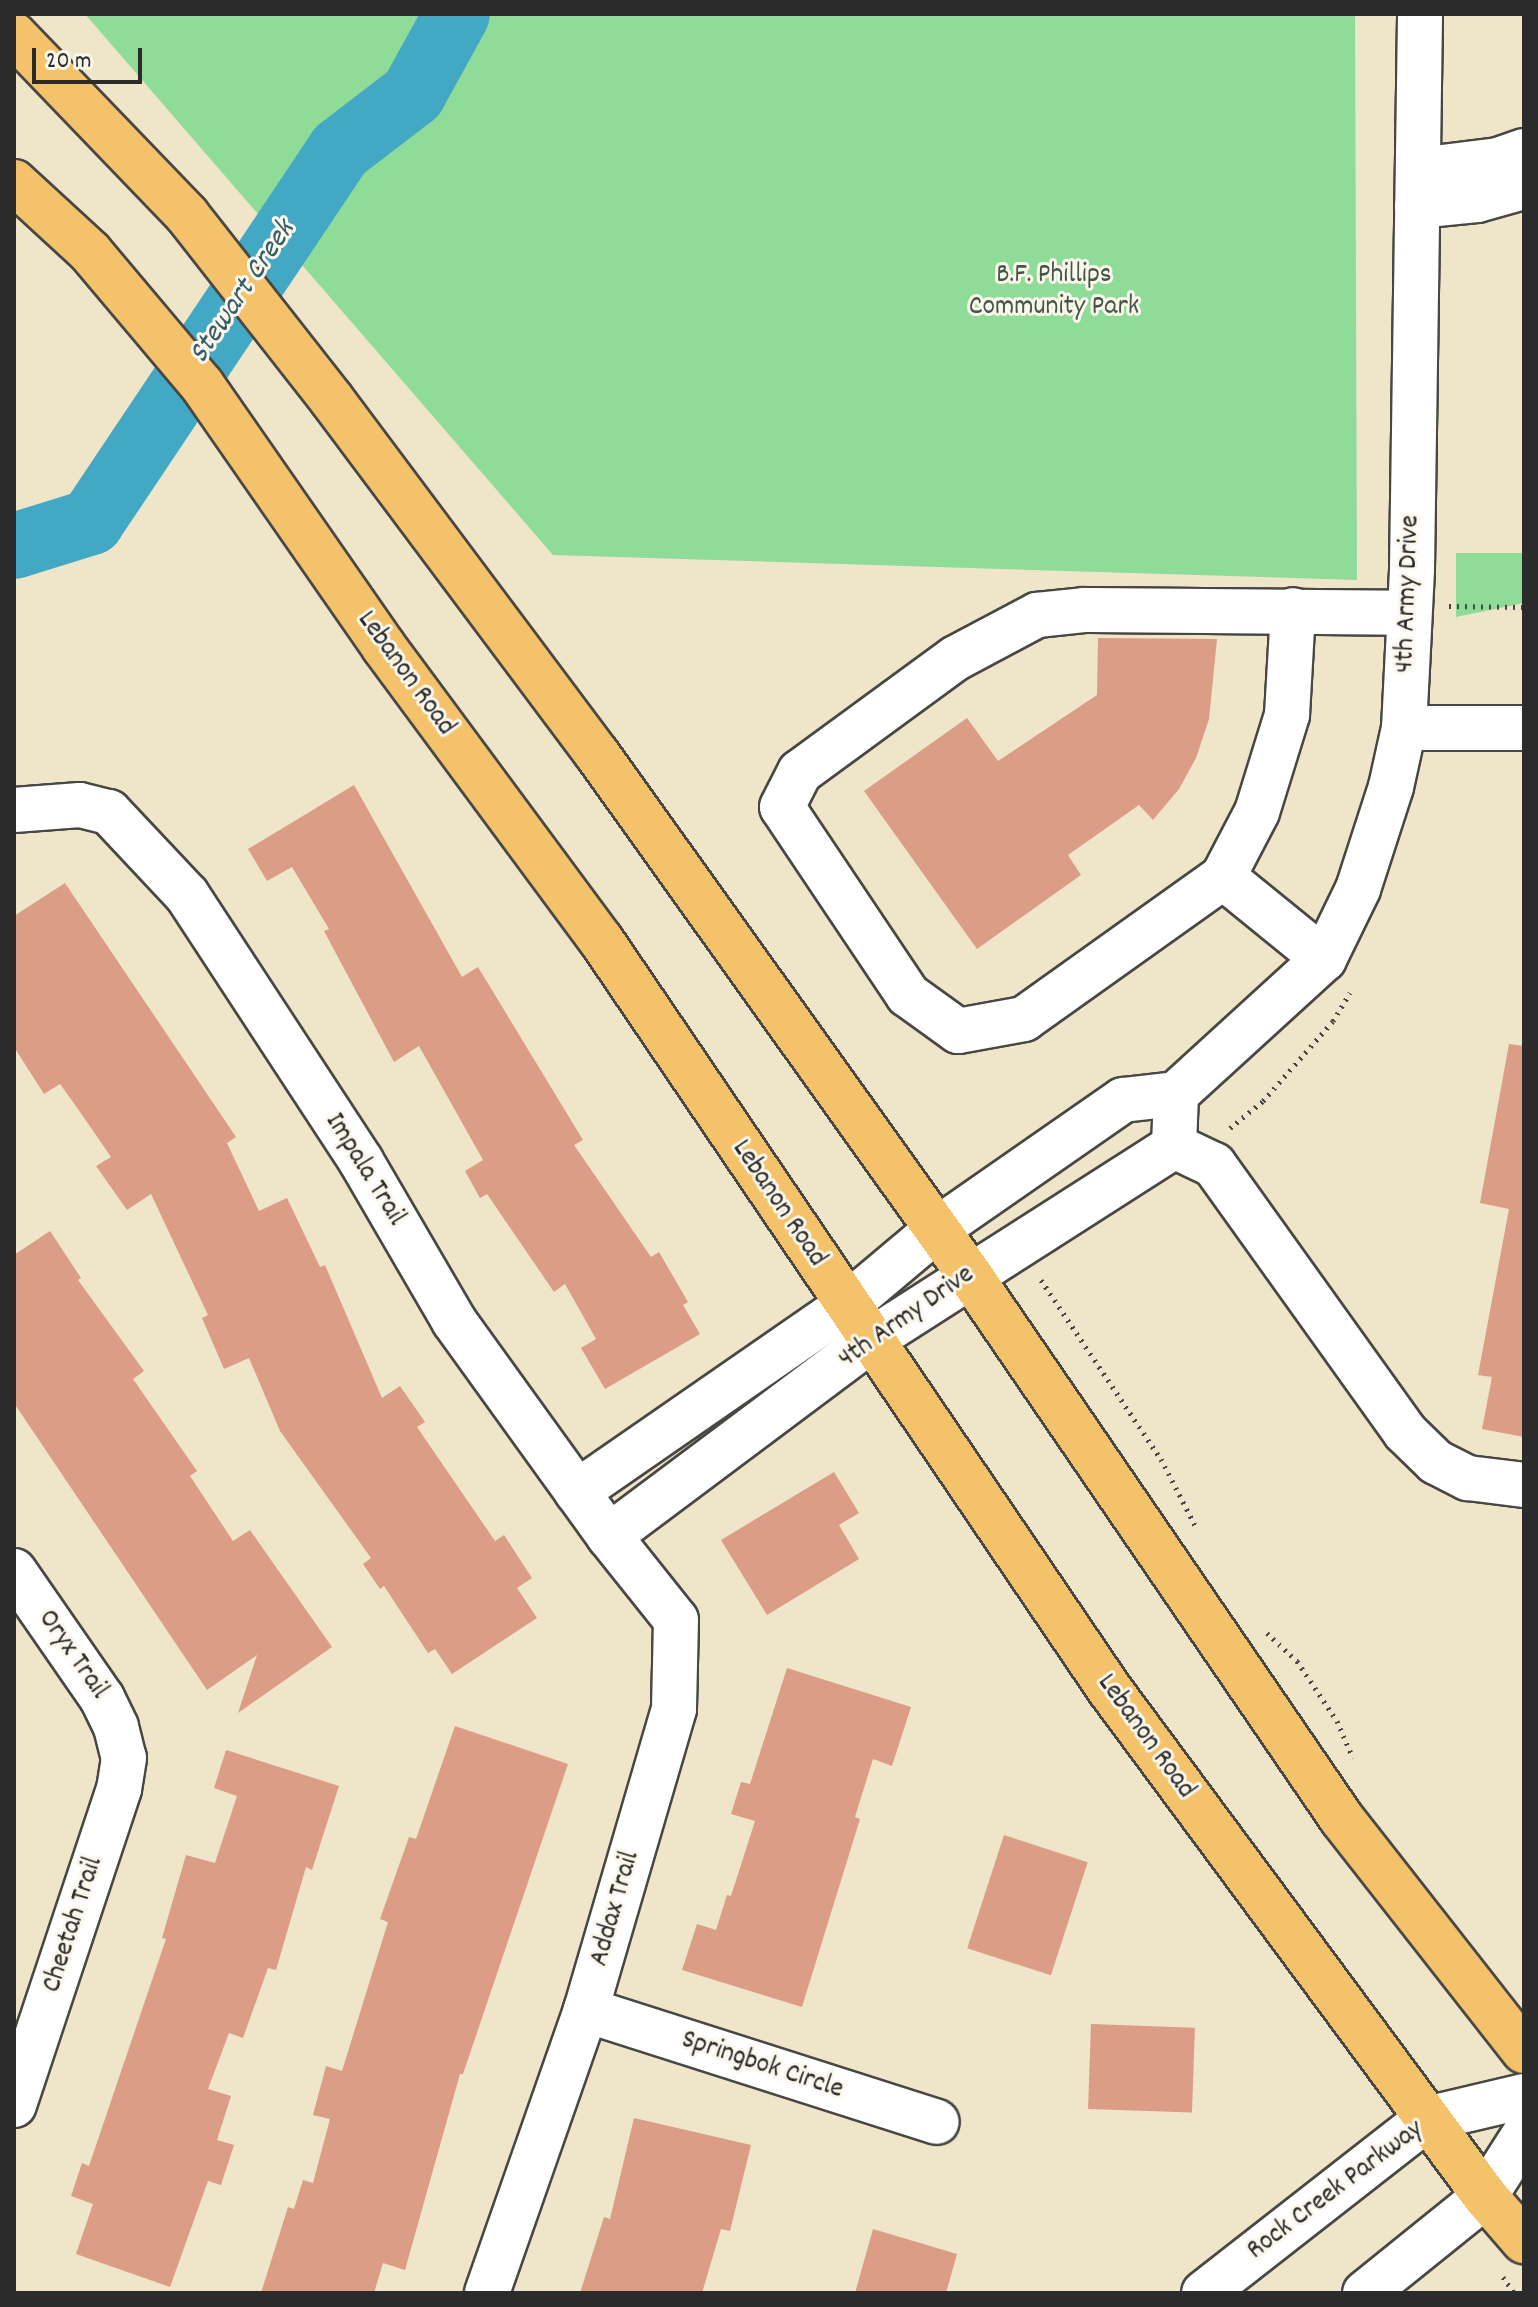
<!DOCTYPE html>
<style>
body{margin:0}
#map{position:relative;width:1538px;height:2307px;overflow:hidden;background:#efe5c8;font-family:Dekko,sans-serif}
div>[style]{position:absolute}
.green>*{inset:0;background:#8fdb98}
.river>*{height:66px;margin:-33px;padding:0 33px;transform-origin:33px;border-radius:33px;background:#43a8c3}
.building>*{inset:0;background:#db9d86;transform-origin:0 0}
.path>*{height:5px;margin-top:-2.5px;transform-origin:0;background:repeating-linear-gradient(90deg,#484743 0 2px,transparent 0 8px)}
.roads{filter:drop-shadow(2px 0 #484743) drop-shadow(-2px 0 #484743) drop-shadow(0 2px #484743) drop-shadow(0 -2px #484743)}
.minor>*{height:44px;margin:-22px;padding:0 22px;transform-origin:22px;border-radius:22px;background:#fff}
.major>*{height:44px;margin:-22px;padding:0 22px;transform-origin:22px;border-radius:22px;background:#f3c26a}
span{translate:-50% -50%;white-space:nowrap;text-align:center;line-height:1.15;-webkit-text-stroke:6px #fbf7ec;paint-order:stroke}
.park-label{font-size:28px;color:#445746}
.street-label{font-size:28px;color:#2b2b2b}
.water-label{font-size:30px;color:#355d68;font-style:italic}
.frame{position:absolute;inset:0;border:16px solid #2b2b2b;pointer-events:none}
.scale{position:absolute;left:32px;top:48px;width:110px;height:36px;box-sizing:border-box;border:4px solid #2b2b2b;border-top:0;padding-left:10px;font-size:24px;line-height:28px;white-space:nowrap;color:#2b2b2b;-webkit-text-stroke:6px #fbf7ec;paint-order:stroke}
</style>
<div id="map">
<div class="green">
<div style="clip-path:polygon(85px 14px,1355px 14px,1357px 580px,553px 555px)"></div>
<div style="clip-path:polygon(1456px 553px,1524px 553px,1524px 603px,1456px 617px)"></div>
</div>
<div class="river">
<div style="left:14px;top:546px;width:81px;rotate:-17.3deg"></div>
<div style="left:91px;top:522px;width:448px;rotate:-56.2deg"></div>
<div style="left:340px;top:150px;width:92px;rotate:-37.5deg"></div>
<div style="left:413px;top:94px;width:91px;rotate:-61.2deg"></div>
</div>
<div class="building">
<div style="clip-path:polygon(1098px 638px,1217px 639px,1209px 719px,1196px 758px,1179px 789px,1153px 820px,1139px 805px,1068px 855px,1081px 875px,977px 949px,864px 791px,967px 718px,998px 761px,1097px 695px)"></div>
<div style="clip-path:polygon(354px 785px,462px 977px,478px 967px,583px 1140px,574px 1145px,651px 1257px,659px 1252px,688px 1302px,683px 1305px,700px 1334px,605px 1389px,581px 1348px,596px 1339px,565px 1284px,554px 1292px,487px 1194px,480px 1198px,465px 1171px,483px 1160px,419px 1046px,394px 1062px,324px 931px,329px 929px,292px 867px,267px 881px,248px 849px)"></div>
<div style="clip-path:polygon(65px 883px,236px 1137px,227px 1143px,259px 1211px,287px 1198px,320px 1267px,325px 1265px,382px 1398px,400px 1386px,425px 1422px,417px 1427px,495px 1541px,504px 1535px,532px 1578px,517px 1588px,537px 1618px,452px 1674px,435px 1649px,428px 1653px,384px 1586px,380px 1589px,363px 1564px,371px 1558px,280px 1431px,249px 1358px,224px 1369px,202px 1318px,208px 1315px,151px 1194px,127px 1210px,96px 1166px,111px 1157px,78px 1109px,60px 1084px,44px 1094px,14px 1047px,14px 916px)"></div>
<div style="clip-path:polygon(1509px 1044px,1524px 1046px,1524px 1437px,1482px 1429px,1492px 1377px,1478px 1375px,1509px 1209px,1480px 1203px)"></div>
<div style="clip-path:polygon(50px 1231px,81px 1278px,78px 1280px,144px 1371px,133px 1379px,197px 1471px,190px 1476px,233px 1541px,250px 1530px,332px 1647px,238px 1713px,257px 1655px,207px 1690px,14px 1403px,14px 1255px)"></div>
<div style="clip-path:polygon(834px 1472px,859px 1513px,839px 1525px,859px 1559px,767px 1615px,721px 1540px)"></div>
<div style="clip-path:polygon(787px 1668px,911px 1707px,892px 1766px,873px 1759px,855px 1817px,860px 1819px,802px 2007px,682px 1970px,697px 1924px,716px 1930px,727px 1895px,731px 1896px,755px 1821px,731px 1814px,741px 1782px,750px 1784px)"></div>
<div style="clip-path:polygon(455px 1726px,568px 1764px,463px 2074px,460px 2074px,405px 2270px,383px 2263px,374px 2293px,261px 2293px,288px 2207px,294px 2209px,303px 2180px,313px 2183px,330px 2119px,313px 2115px,326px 2066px,342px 2071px,388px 1922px,380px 1919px,409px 1837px,416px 1839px)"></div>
<div style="clip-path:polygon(226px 1750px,339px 1786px,312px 1870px,306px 1867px,276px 1970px,268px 1968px,243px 2038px,229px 2033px,208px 2089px,231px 2096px,217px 2140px,234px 2145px,221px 2185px,208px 2181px,170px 2287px,76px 2254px,93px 2204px,71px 2196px,82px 2163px,89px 2166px,166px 1939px,162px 1938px,186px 1855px,215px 1863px,237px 1796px,214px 1788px)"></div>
<div style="left:1004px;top:1835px;width:88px;height:119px;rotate:18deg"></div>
<div style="left:1091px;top:2024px;width:104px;height:85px;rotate:2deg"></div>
<div style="clip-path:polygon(634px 2118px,751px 2145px,730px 2231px,721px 2229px,702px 2293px,580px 2293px,604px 2217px,610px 2219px)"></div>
<div style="clip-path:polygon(873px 2229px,957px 2254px,946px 2293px,855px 2293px)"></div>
</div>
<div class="path">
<div style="left:1449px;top:606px;width:75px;rotate:0.8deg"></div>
<div style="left:1230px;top:1128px;width:43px;rotate:-39.3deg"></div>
<div style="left:1263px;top:1101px;width:106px;rotate:-48.8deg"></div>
<div style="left:1333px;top:1021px;width:33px;rotate:-59deg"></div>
<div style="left:1041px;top:1280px;width:216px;rotate:56.2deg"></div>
<div style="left:1161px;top:1459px;width:79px;rotate:62.8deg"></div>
<div style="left:1267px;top:1633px;width:41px;rotate:43deg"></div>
<div style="left:1297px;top:1661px;width:72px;rotate:56.3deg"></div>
<div style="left:1337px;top:1721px;width:40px;rotate:66.6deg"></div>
<div style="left:1503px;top:2277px;width:19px;rotate:55deg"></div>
</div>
<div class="roads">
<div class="minor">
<div style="left:1418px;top:170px;width:81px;rotate:-7.1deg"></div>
<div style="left:1498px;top:160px;width:28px;rotate:-19deg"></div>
<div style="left:1417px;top:206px;width:60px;rotate:-5.7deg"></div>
<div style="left:1477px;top:200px;width:49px;rotate:-15.5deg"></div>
<div style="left:1404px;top:728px;width:120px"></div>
<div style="left:14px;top:810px;width:66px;rotate:-4.3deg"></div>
<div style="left:80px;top:805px;width:30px;rotate:14deg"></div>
<div style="left:109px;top:812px;width:114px;rotate:46.8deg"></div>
<div style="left:187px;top:895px;width:318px;rotate:56.8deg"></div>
<div style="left:361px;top:1161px;width:185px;rotate:59.8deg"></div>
<div style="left:454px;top:1321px;width:265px;rotate:54.2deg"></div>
<div style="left:609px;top:1536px;width:107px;rotate:51.4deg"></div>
<div style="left:676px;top:1620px;width:89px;rotate:91.3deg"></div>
<div style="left:674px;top:1709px;width:314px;rotate:106.3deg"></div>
<div style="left:586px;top:2010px;width:300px;rotate:109.3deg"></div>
<div style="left:1223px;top:877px;width:73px;rotate:-62.4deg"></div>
<div style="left:1257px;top:812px;width:102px;rotate:-72.8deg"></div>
<div style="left:1287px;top:715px;width:105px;rotate:-86.7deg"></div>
<div style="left:1324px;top:959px;width:130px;rotate:-140.9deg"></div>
<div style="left:1223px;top:877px;width:244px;rotate:144.5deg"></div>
<div style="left:1024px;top:1019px;width:67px;rotate:169.7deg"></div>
<div style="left:958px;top:1031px;width:62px;rotate:-144.2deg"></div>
<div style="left:908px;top:995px;width:226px;rotate:-123.8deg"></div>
<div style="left:782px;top:807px;width:39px;rotate:-63deg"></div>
<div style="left:800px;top:772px;width:193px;rotate:-36.2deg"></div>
<div style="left:956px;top:658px;width:92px;rotate:-28deg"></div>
<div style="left:1037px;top:615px;width:47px;rotate:-6.1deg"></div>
<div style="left:1084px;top:610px;width:325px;rotate:0.5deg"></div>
<div style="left:1174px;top:1146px;width:44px;rotate:25.4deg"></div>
<div style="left:1214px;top:1165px;width:328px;rotate:54.4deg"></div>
<div style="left:1405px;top:1432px;width:43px;rotate:44.1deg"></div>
<div style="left:1436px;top:1462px;width:36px;rotate:27deg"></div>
<div style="left:1468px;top:1478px;width:56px;rotate:7.1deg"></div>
<div style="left:577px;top:1492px;width:328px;rotate:-34.7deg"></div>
<div style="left:847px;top:1305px;width:116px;rotate:-40.1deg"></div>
<div style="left:936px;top:1230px;width:228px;rotate:-34.8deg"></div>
<div style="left:1123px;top:1100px;width:53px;rotate:-6.5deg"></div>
<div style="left:1176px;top:1094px;width:200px;rotate:-42.4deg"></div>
<div style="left:1324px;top:959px;width:78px;rotate:-64.1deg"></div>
<div style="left:1358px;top:889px;width:107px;rotate:-72.1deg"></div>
<div style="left:1391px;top:787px;width:60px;rotate:-77.6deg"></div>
<div style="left:1404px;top:728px;width:159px;rotate:-87.1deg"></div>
<div style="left:1412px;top:569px;width:555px;rotate:-89.17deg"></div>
<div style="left:609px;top:1536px;width:327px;rotate:-36.8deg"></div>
<div style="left:871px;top:1340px;width:360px;rotate:-32.6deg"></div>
<div style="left:1174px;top:1146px;width:52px;rotate:-87.8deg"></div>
<div style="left:14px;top:1571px;width:155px;rotate:55.3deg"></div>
<div style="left:102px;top:1698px;width:32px;rotate:64deg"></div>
<div style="left:116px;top:1727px;width:32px;rotate:76deg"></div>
<div style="left:124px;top:1758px;width:31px;rotate:99deg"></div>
<div style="left:119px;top:1789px;width:333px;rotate:108.4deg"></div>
<div style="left:586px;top:2010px;width:368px;rotate:17.7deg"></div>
<div style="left:1204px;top:2293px;width:283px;rotate:-38deg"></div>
<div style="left:1427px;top:2119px;width:100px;rotate:-13.3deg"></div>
<div style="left:1365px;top:2293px;width:154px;rotate:-38.9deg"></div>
<div style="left:1485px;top:2196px;width:72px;rotate:-57.4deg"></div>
</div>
<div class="major">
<div style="left:14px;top:35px;width:250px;rotate:46.1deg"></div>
<div style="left:187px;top:215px;width:235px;rotate:51.9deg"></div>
<div style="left:332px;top:400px;width:442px;rotate:53.2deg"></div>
<div style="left:597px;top:754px;width:639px;rotate:54.42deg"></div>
<div style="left:969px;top:1274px;width:660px;rotate:55.61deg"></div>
<div style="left:1342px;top:1819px;width:295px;rotate:51.9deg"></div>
<div style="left:14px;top:182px;width:103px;rotate:42.6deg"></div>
<div style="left:90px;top:252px;width:174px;rotate:49.9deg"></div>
<div style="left:202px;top:385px;width:319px;rotate:55.2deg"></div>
<div style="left:384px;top:647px;width:365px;rotate:53.5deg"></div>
<div style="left:601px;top:940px;width:906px;rotate:55.84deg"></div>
<div style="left:1110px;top:1690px;width:630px;rotate:53.46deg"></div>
<div style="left:1485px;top:2196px;width:60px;rotate:49.1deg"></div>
</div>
</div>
<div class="park-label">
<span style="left:1054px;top:292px">B.F. Phillips<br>Community Park</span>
</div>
<div class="street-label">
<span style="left:1409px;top:594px;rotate:-88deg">4th Army Drive</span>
<span style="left:405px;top:674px;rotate:54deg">Lebanon Road</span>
<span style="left:364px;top:1170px;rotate:58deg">Impala Trail</span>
<span style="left:778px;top:1204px;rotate:56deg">Lebanon Road</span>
<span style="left:907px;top:1318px;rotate:-35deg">4th Army Drive</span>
<span style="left:72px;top:1655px;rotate:55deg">Oryx Trail</span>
<span style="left:1145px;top:1737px;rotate:54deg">Lebanon Road</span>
<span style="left:616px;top:1909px;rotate:-74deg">Addax Trail</span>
<span style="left:74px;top:1925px;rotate:-72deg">Cheetah Trail</span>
<span style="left:762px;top:2066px;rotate:18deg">Springbok Circle</span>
<span style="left:1336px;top:2191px;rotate:-37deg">Rock Creek Parkway</span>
</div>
<div class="water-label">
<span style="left:244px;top:293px;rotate:-56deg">Stewart Creek</span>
</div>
<div class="frame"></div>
<div class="scale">20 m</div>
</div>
